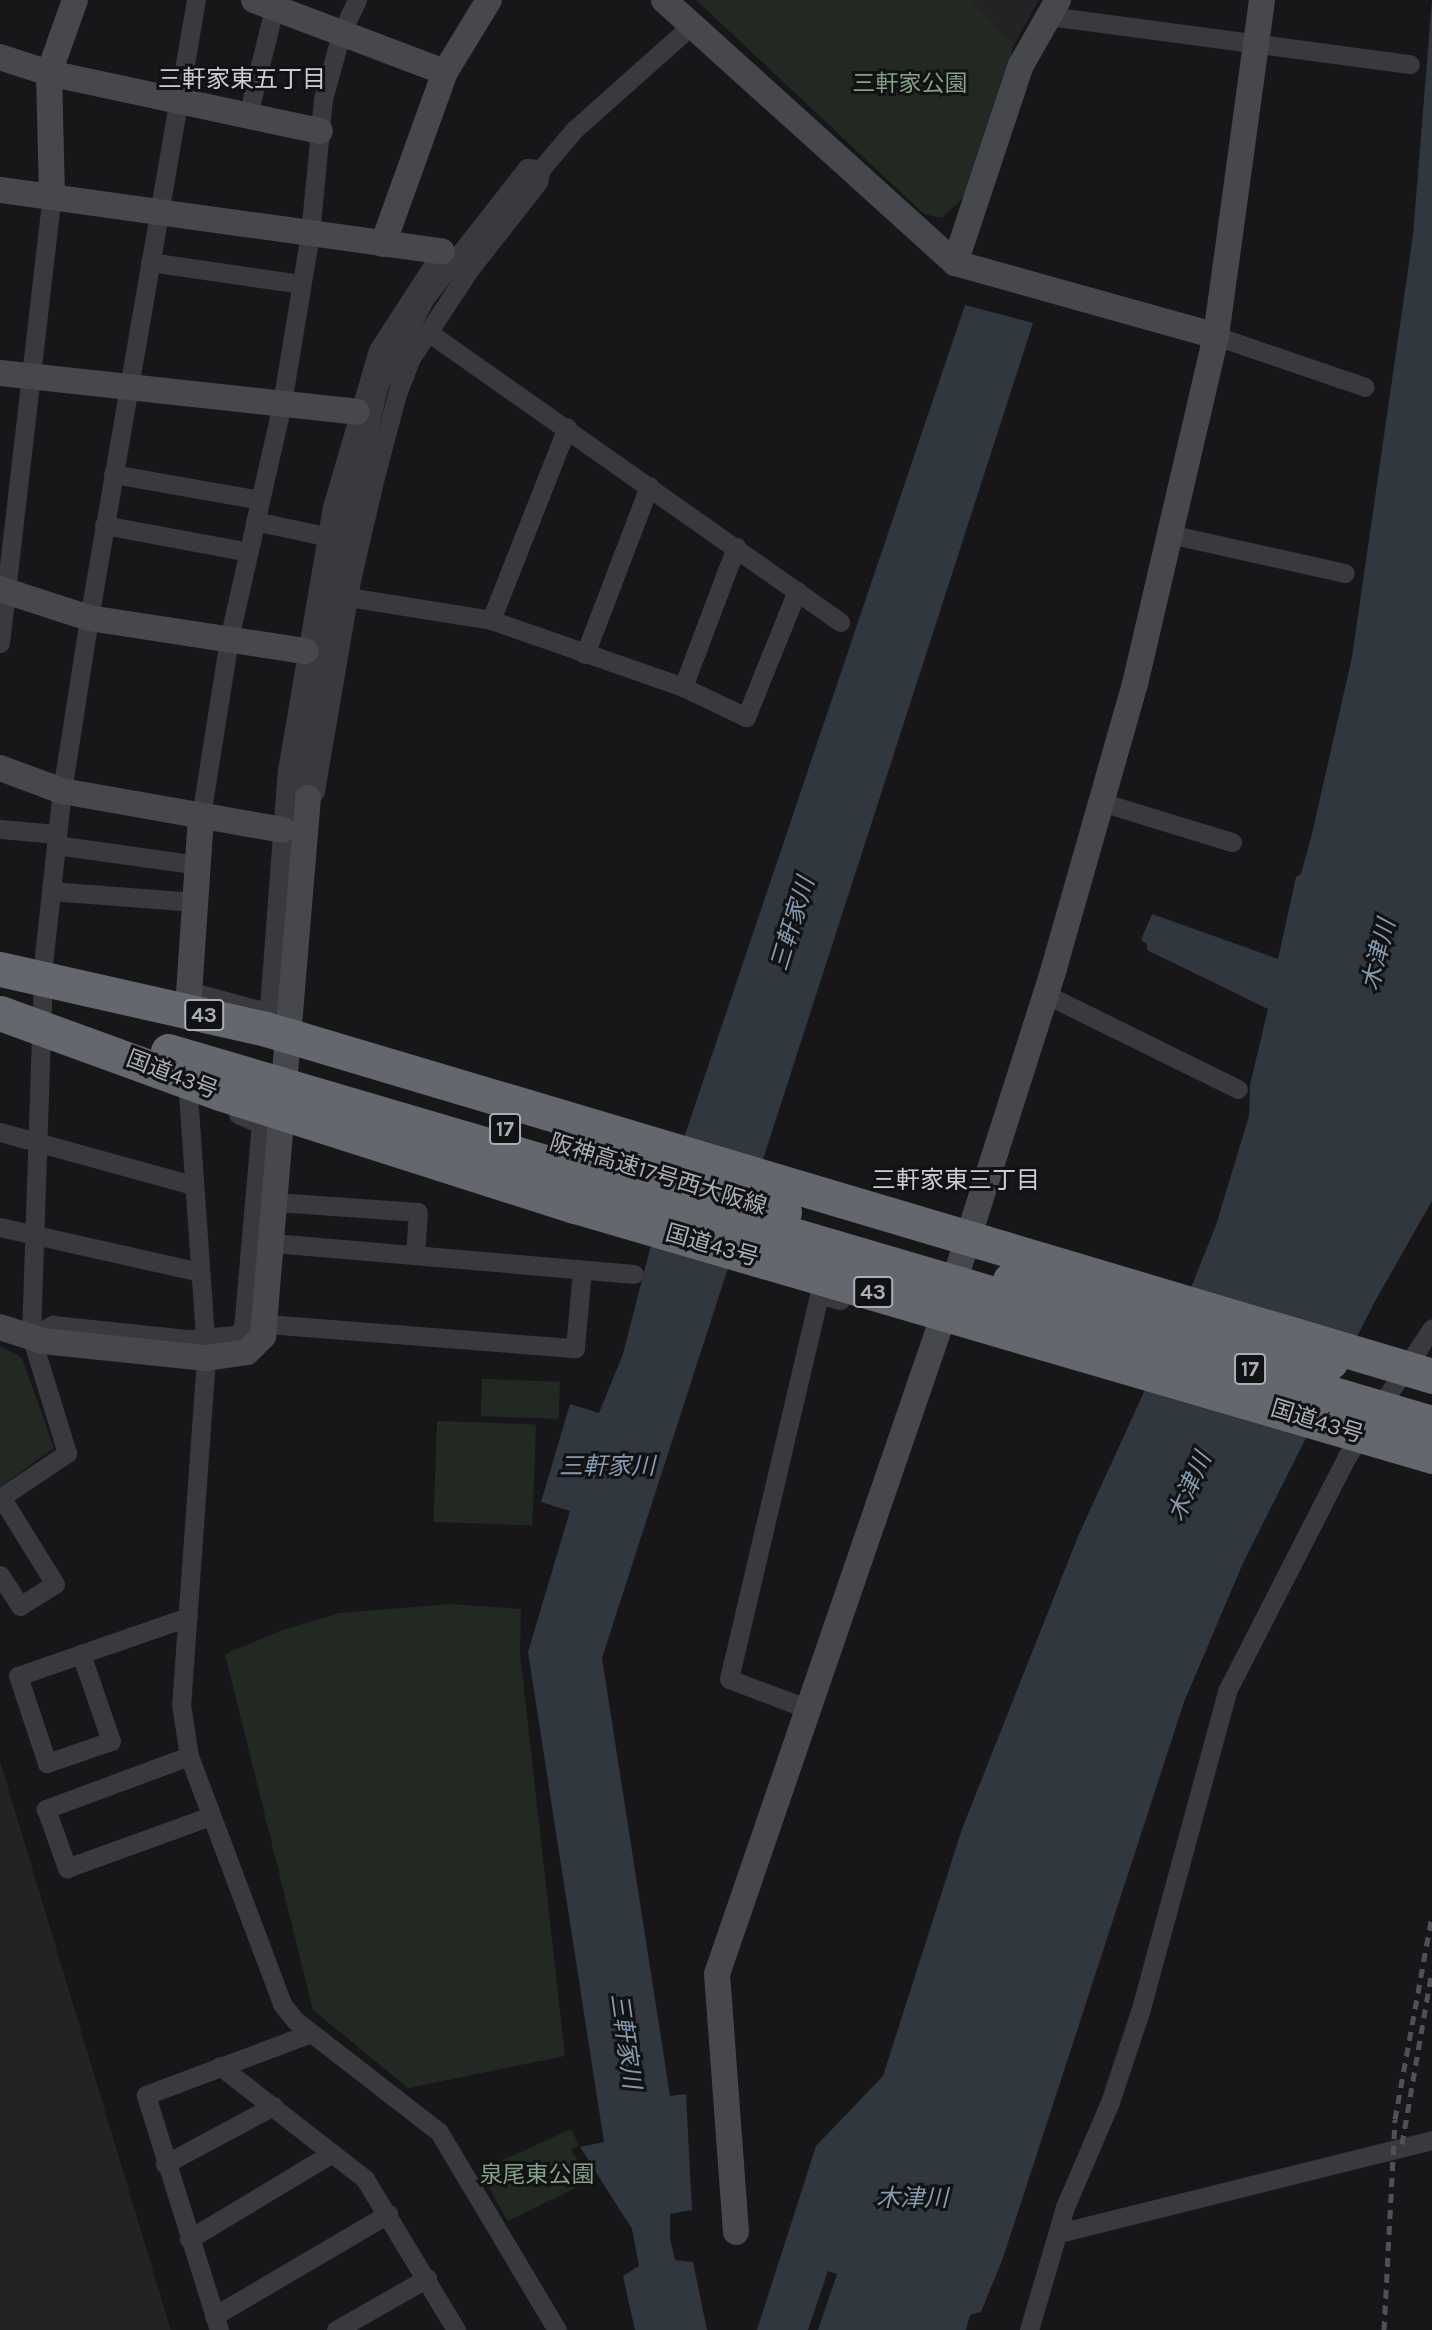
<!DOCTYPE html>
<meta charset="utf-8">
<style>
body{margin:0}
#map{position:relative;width:1432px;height:2330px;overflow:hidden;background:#171719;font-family:Karla,"Noto Sans JP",sans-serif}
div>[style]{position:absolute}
.built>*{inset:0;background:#232326}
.green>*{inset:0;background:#222923;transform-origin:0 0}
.water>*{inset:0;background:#30373e}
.street>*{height:19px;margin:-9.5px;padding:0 9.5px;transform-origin:9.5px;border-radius:9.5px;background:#39393e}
.secondary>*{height:26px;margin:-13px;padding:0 13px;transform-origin:13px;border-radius:13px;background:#47484e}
.highway>*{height:35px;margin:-17.5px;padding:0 17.5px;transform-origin:17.5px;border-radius:17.5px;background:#65676f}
.rail>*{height:5px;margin-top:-2.5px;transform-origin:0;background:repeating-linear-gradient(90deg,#505157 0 9px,transparent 0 16px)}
.highway-bridge>*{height:35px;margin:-17.5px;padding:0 17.5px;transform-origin:17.5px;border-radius:17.5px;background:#65676f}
span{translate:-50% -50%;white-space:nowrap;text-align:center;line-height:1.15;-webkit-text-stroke:6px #121214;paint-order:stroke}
.shield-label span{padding:2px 5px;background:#121214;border:2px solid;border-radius:5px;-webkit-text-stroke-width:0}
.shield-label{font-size:21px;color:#aaaeb8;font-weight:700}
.park-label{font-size:23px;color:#83a286}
.street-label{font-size:23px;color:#aaaeb8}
.neighbourhood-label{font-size:24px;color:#cbcdd4}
.water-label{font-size:24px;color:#849ab1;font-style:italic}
</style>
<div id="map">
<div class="built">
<div style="clip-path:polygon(972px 0,1039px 0,1014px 44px)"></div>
<div style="clip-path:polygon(0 1761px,169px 2324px,171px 2330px,0 2330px)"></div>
</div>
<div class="green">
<div style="clip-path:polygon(696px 0,972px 0,1014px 44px,965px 196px,942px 218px,924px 214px)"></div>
<div style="clip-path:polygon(0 1346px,22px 1358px,54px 1448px,0 1487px)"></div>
<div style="left:482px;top:1379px;width:78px;height:37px;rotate:2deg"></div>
<div style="left:437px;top:1421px;width:99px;height:101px;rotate:2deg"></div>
<div style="clip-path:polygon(450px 1604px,521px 1609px,520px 1654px,565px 2056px,408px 2088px,313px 2010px,225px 1654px,283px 1630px,340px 1613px)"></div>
<div style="clip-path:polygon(571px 2129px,579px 2145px,571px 2150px,590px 2181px,508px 2221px,479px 2171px)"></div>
</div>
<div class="water">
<div style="clip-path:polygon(1432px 0,1432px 1201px,1374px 1303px,1243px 1563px,1184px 1702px,1003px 2258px,981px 2312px,970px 2315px,966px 2330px,818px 2330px,837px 2274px,828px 2271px,808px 2330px,757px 2330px,816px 2146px,883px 2076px,962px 1829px,1079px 1534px,1187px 1298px,1216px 1225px,1249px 1116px,1250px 1085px,1268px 1009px,1147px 950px,1147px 944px,1141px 940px,1152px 914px,1278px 959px,1296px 877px,1301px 874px,1312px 834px,1352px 657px,1413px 235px)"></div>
<div style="clip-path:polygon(965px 305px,1033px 323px,602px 1658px,670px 2096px,686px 2094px,692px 2210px,670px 2214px,670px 2239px,675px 2260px,693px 2262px,707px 2330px,635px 2330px,623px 2276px,639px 2266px,632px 2229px,580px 2147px,604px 2142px,528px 1652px,570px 1511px,541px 1502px,570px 1404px,599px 1413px,623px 1354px,661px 1206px)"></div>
</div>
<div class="street">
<div style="left:1049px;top:16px;width:364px;rotate:7.6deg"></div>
<div style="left:248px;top:115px;width:110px;rotate:-76.3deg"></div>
<div style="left:541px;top:169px;width:14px;rotate:-176deg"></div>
<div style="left:527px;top:168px;width:165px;rotate:128.1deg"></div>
<div style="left:425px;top:298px;width:101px;rotate:117.8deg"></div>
<div style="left:378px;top:387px;width:210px;rotate:103.2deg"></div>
<div style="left:330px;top:591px;width:198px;rotate:98.7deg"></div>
<div style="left:300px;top:787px;width:14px;rotate:54deg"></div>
<div style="left:308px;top:798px;width:10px;rotate:-45deg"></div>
<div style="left:315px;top:791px;width:214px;rotate:-80.3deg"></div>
<div style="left:351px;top:580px;width:106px;rotate:-76.9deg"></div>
<div style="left:375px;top:477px;width:86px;rotate:-75.2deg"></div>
<div style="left:397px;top:394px;width:39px;rotate:-69deg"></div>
<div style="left:411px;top:358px;width:107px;rotate:-56.5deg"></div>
<div style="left:470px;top:269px;width:110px;rotate:-52deg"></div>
<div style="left:538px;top:182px;width:13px;rotate:-77deg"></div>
<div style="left:541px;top:169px;width:51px;rotate:-49.8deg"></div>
<div style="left:574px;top:130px;width:161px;rotate:-41.7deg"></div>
<div style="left:150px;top:262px;width:152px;rotate:8.3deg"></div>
<div style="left:428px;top:332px;width:504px;rotate:35.14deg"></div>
<div style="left:1216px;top:336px;width:157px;rotate:18.9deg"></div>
<div style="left:113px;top:474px;width:149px;rotate:10deg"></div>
<div style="left:255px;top:521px;width:72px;rotate:12.1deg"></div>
<div style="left:104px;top:525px;width:147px;rotate:10.5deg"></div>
<div style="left:1169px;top:534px;width:180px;rotate:12.5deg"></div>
<div style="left:348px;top:597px;width:145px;rotate:9.1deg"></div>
<div style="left:491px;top:620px;width:203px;rotate:19.2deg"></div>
<div style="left:683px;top:687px;width:70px;rotate:25.5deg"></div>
<div style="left:746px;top:717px;width:136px;rotate:-68deg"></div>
<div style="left:491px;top:620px;width:207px;rotate:-68.5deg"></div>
<div style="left:0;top:643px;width:450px;rotate:-83.4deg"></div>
<div style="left:585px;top:654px;width:180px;rotate:-69.1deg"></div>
<div style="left:683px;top:687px;width:150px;rotate:-69.3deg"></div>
<div style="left:1101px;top:802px;width:137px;rotate:17deg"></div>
<div style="left:201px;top:816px;width:179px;rotate:-81deg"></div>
<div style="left:229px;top:639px;width:242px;rotate:-77.3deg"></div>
<div style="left:282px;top:403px;width:171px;rotate:-80.6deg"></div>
<div style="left:310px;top:234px;width:136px;rotate:-84.5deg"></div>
<div style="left:323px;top:99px;width:67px;rotate:-74.5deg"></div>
<div style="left:341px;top:34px;width:38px;rotate:-65deg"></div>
<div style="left:0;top:829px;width:57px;rotate:5deg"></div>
<div style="left:56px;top:845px;width:143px;rotate:8deg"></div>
<div style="left:51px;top:891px;width:144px;rotate:4.4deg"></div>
<div style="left:189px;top:991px;width:73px;rotate:15.2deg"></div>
<div style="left:259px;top:1010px;width:10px;rotate:-17deg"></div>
<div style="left:269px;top:1007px;width:238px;rotate:-85.7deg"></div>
<div style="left:287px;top:770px;width:267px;rotate:-80.3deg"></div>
<div style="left:332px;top:507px;width:164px;rotate:-73.7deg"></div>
<div style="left:378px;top:350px;width:118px;rotate:-57.1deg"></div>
<div style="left:1045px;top:994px;width:215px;rotate:26.2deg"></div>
<div style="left:188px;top:1094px;width:244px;rotate:86deg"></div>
<div style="left:0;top:1132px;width:200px;rotate:15.4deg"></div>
<div style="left:276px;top:1202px;width:142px;rotate:4deg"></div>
<div style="left:418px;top:1212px;width:43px;rotate:94deg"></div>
<div style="left:0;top:1227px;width:204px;rotate:12.7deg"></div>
<div style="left:273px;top:1243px;width:362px;rotate:4.9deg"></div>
<div style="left:267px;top:1324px;width:309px;rotate:4.5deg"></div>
<div style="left:575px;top:1348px;width:78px;rotate:-84.9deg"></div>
<div style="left:31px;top:1336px;width:25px;rotate:-27deg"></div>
<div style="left:53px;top:1325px;width:137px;rotate:5.9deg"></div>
<div style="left:189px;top:1339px;width:47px;rotate:-4.9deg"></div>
<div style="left:236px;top:1335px;width:10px;rotate:-45deg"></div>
<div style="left:243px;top:1328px;width:205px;rotate:-85deg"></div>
<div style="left:261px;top:1124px;width:25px;rotate:-157deg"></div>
<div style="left:206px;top:1358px;width:347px;rotate:94.1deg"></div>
<div style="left:181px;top:1704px;width:53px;rotate:81.3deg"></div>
<div style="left:189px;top:1756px;width:265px;rotate:69.4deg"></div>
<div style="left:282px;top:2004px;width:22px;rotate:51deg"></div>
<div style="left:296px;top:2021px;width:181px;rotate:37.8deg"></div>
<div style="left:439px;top:2132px;width:230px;rotate:59.2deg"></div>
<div style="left:0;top:1498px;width:81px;rotate:-33.9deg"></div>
<div style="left:67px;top:1453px;width:122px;rotate:-107.1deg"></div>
<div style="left:31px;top:1336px;width:371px;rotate:-88.1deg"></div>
<div style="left:43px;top:965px;width:175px;rotate:-83.8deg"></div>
<div style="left:62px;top:791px;width:175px;rotate:-81.1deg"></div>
<div style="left:89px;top:618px;width:627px;rotate:-80.18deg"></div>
<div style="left:0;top:1575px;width:37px;rotate:57deg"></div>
<div style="left:20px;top:1606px;width:41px;rotate:-32.2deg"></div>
<div style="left:55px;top:1584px;width:102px;rotate:-121.8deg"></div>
<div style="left:81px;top:1654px;width:92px;rotate:71deg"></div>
<div style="left:111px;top:1741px;width:68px;rotate:161deg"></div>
<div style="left:47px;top:1763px;width:92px;rotate:-108.4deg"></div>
<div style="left:18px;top:1676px;width:67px;rotate:-19.2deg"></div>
<div style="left:81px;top:1654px;width:113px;rotate:-19.1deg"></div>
<div style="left:806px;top:1708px;width:82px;rotate:-159.4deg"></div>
<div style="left:729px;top:1679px;width:395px;rotate:-76.8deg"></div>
<div style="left:819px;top:1294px;width:22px;rotate:16deg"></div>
<div style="left:189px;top:1756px;width:153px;rotate:159.7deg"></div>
<div style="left:46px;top:1809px;width:63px;rotate:70.4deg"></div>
<div style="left:67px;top:1868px;width:153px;rotate:-19.9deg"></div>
<div style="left:220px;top:2066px;width:184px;rotate:37.9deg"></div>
<div style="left:365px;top:2179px;width:176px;rotate:58.9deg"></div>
<div style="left:165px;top:2164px;width:123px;rotate:-28.2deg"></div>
<div style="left:1059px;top:2233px;width:384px;rotate:-14deg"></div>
<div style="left:189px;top:2239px;width:167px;rotate:-31deg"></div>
<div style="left:214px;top:2316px;width:202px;rotate:-30.4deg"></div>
<div style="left:219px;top:2330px;width:246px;rotate:-107.3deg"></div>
<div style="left:146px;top:2095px;width:176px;rotate:-20.6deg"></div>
<div style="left:336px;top:2330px;width:105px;rotate:-29.7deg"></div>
<div style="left:1029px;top:2330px;width:128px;rotate:-73.7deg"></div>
<div style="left:1065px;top:2207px;width:114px;rotate:-66.8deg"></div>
<div style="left:1110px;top:2102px;width:95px;rotate:-71.6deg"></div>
<div style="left:1140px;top:2012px;width:333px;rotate:-74.8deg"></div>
<div style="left:1227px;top:1691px;width:265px;rotate:-62.9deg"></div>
<div style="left:1348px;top:1455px;width:152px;rotate:-56.5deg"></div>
</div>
<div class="secondary">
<div style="left:254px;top:0;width:204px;rotate:20.7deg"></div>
<div style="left:664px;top:0;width:392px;rotate:42.1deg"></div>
<div style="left:955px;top:263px;width:271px;rotate:15.6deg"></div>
<div style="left:0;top:57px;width:52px;rotate:18.1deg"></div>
<div style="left:49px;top:73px;width:277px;rotate:12.1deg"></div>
<div style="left:0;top:190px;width:446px;rotate:7.9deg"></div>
<div style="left:52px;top:196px;width:123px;rotate:-91.4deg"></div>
<div style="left:49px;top:73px;width:77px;rotate:-70.4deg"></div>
<div style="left:383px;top:244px;width:183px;rotate:-70.2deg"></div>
<div style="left:445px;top:72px;width:84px;rotate:-58.6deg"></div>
<div style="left:955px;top:263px;width:209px;rotate:-71.6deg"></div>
<div style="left:1021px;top:65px;width:75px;rotate:-60.4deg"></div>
<div style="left:0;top:373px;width:359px;rotate:6.2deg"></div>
<div style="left:0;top:589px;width:94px;rotate:18deg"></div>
<div style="left:89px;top:618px;width:219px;rotate:8.7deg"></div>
<div style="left:0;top:768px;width:66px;rotate:20.4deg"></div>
<div style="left:62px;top:791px;width:224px;rotate:10deg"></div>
<div style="left:188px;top:1008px;width:192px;rotate:-86.1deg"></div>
<div style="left:0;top:1327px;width:45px;rotate:18deg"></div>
<div style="left:43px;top:1341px;width:164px;rotate:6deg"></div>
<div style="left:206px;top:1358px;width:41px;rotate:-8.3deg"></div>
<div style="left:247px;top:1352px;width:23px;rotate:-45deg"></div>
<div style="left:263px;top:1336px;width:540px;rotate:-85.22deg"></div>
<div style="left:736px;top:2232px;width:259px;rotate:-94.2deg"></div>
<div style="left:717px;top:1974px;width:682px;rotate:-71.01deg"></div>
<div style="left:939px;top:1329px;width:379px;rotate:-72.3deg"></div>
<div style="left:1054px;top:968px;width:295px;rotate:-74.1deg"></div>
<div style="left:1135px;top:684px;width:357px;rotate:-76.9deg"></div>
<div style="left:1216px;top:336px;width:339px;rotate:-82.2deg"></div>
</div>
<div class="highway">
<div style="left:664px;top:1162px;width:130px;rotate:22.6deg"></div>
<div style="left:1010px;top:1280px;width:133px;rotate:9.5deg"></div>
<div style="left:1112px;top:1311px;width:224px;rotate:13.2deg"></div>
</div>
<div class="rail">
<div style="left:1402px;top:2144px;width:176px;rotate:-80.2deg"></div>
<div style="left:1384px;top:2330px;width:211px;rotate:-87deg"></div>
<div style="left:1395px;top:2119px;width:206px;rotate:-79.7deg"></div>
</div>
<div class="highway-bridge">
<div style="left:0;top:969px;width:273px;rotate:12.7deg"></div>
<div style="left:266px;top:1029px;width:1217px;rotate:16.57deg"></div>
<div style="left:0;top:1013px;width:234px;rotate:20deg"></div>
<div style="left:220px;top:1093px;width:373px;rotate:17.7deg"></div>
<div style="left:575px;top:1206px;width:893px;rotate:16.26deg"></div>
<div style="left:168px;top:1051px;width:1318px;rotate:16.4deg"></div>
</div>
<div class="shield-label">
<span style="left:204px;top:1015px">43</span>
<span style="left:505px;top:1129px">17</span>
<span style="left:873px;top:1292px">43</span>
<span style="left:1250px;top:1369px">17</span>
</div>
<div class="park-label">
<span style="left:910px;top:84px">三軒家公園</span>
<span style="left:537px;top:2175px">泉尾東公園</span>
</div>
<div class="street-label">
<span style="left:172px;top:1075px;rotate:21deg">国道43号</span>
<span style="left:658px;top:1175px;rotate:17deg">阪神高速17号西大阪線</span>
<span style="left:712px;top:1246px;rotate:16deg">国道43号</span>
<span style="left:1317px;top:1422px;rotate:17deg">国道43号</span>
</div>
<div class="neighbourhood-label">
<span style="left:242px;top:80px">三軒家東五丁目</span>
<span style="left:956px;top:1181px">三軒家東三丁目</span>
</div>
<div class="water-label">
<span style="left:793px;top:924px;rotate:-73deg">三軒家川</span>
<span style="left:1379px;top:955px;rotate:-76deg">木津川</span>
<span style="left:607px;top:1467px">三軒家川</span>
<span style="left:1190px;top:1487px;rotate:-66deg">木津川</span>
<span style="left:625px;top:2041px;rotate:82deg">三軒家川</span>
<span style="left:912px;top:2199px">木津川</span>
</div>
</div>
